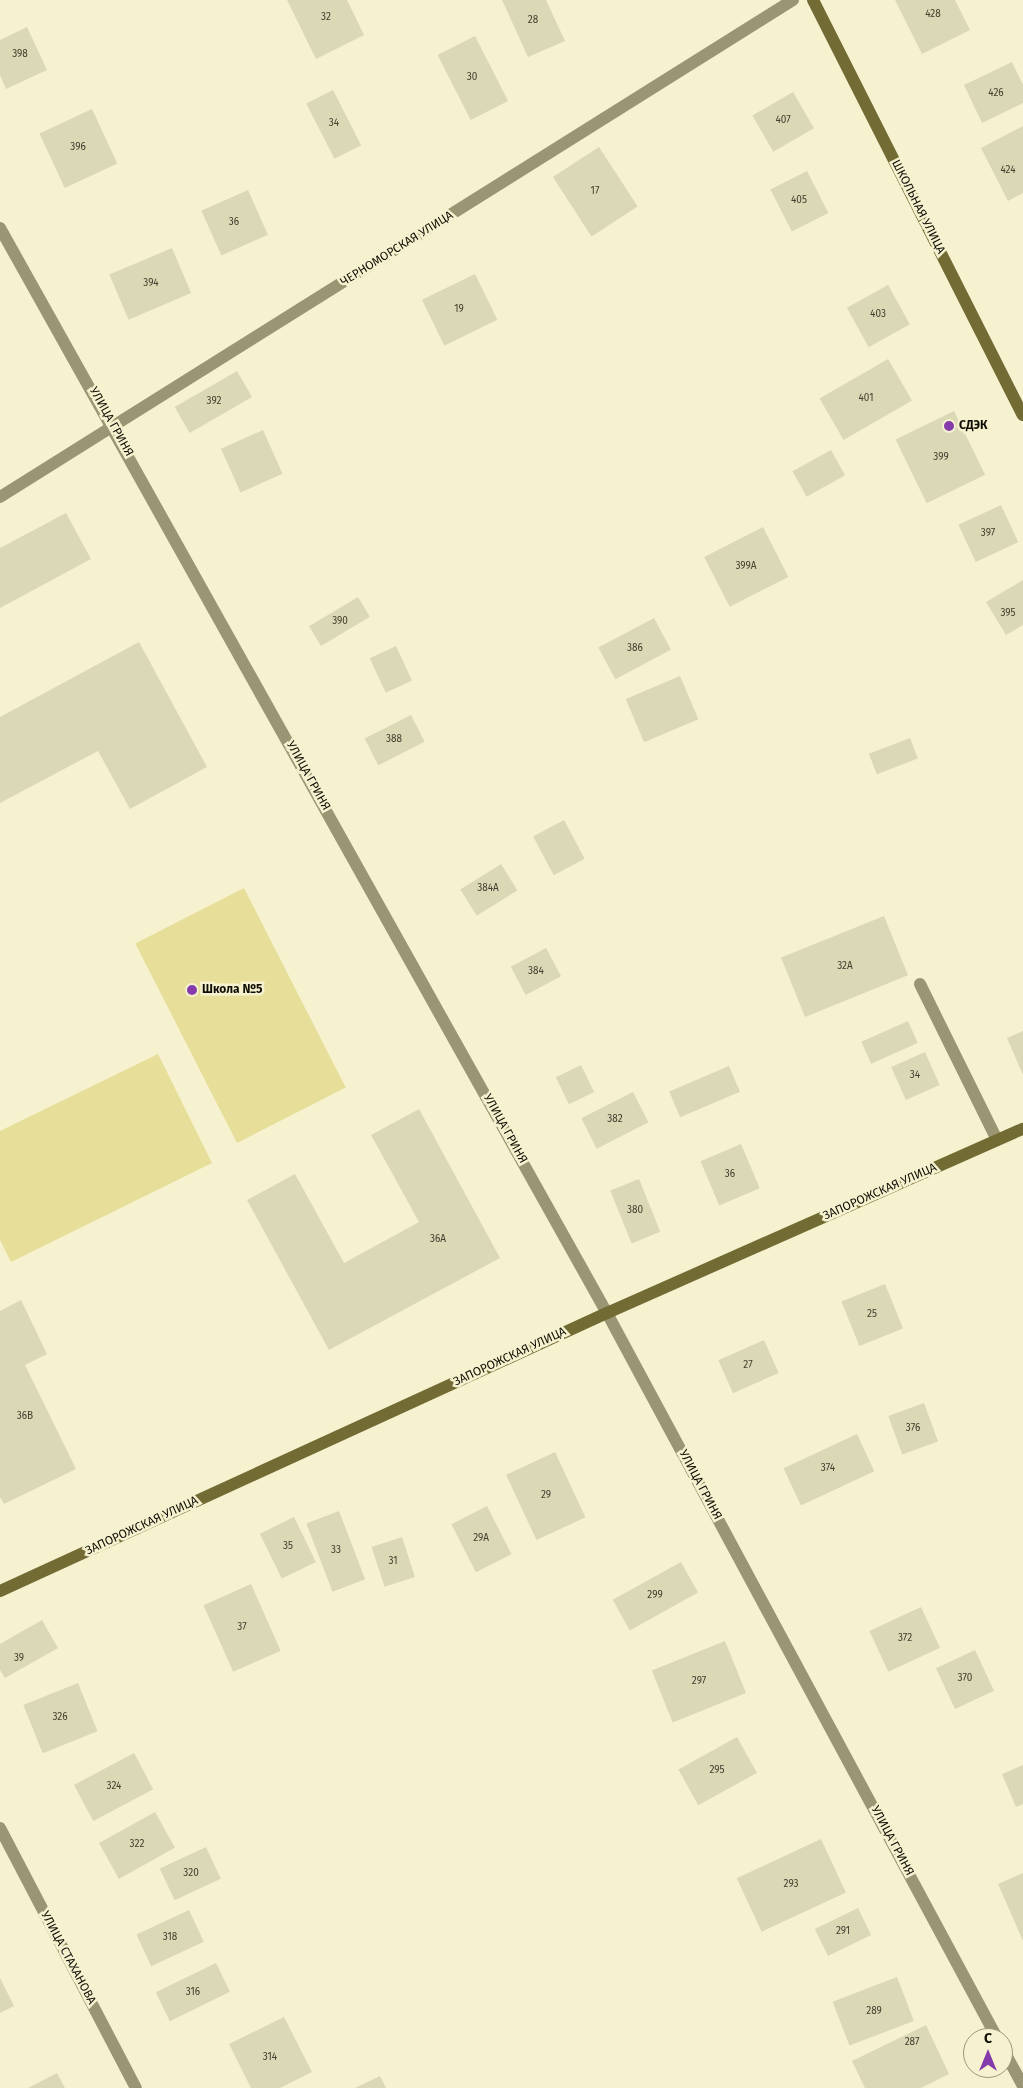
<!DOCTYPE html>
<meta charset="utf-8">
<style>
body{margin:0}
#map{position:relative;width:1023px;height:2088px;overflow:hidden;background:#f6f2d0;font-family:"Fira Sans",sans-serif}
div>[style]{position:absolute}
.green>*{inset:0;background:#e6de99;transform-origin:0 0}
.building>*{inset:0;background:#dbd8b6;transform-origin:0 0}
.lane>*{height:12px;margin:-6px;padding:0 6px;transform-origin:6px;border-radius:6px;background:#9a9673}
.street>*{height:12px;margin:-6px;padding:0 6px;transform-origin:6px;border-radius:6px;background:#9a9673}
.secondary>*{height:12px;margin:-6px;padding:0 6px;transform-origin:6px;border-radius:6px;background:#726b34}
.dots>*{width:14px;height:14px;translate:-50% -50%;box-sizing:border-box;border:2px solid #f6f2d0;border-radius:50%}
span{translate:-50% -50%;white-space:nowrap;text-align:center;line-height:1.15;-webkit-text-stroke:5px #f6f2d0;paint-order:stroke}
.number-label{font-size:10px;color:#424030}
.number-label span{-webkit-text-stroke-width:0}
.street-label{font-size:12px;color:#0f0e04}
.poi-label{font-size:12px;color:#0f0e04;font-weight:700}
.left{translate:0 -50%;text-align:left}
.north{position:absolute;left:963px;top:2028px;width:50px;height:50px;box-sizing:border-box;background:#f6f2d0;border:1px solid #9a977e;border-radius:50%;rotate:0deg;font-size:14px;font-weight:700;line-height:20px;text-align:center;color:#0f0e04}
.north::after{content:'';display:block;margin:auto;width:18px;height:22px;background:#853aab;clip-path:polygon(50% 0,100% 100%,50% 72%,0 100%)}
</style>
<div id="map">
<div class="green">
<div style="left:244px;top:888px;width:224px;height:122px;rotate:63deg"></div>
<div style="clip-path:polygon(158px 1054px,212px 1163px,11px 1262px,0 1240px,0 1131px)"></div>
</div>
<div class="building">
<div style="clip-path:polygon(287px 0,347px 0,364px 35px,316px 59px)"></div>
<div style="clip-path:polygon(502px 0,546px 0,565px 41px,528px 57px)"></div>
<div style="clip-path:polygon(895px 0,955px 0,970px 30px,922px 54px)"></div>
<div style="clip-path:polygon(27px 27px,47px 70px,6px 89px,0 75px,0 40px)"></div>
<div style="left:475px;top:36px;width:73px;height:42px;rotate:63deg"></div>
<div style="clip-path:polygon(1012px 62px,1023px 85px,1023px 103px,982px 123px,964px 85px)"></div>
<div style="left:333px;top:90px;width:62px;height:30px;rotate:63deg"></div>
<div style="left:793px;top:92px;width:42px;height:47px;rotate:60deg"></div>
<div style="left:92px;top:109px;width:60px;height:58px;rotate:65deg"></div>
<div style="clip-path:polygon(1023px 126px,1023px 193px,1008px 201px,981px 148px)"></div>
<div style="left:599px;top:147px;width:71px;height:55px;rotate:57deg"></div>
<div style="left:807px;top:171px;width:47px;height:41px;rotate:63deg"></div>
<div style="left:248px;top:190px;width:49px;height:51px;rotate:66deg"></div>
<div style="left:172px;top:248px;width:49px;height:68px;rotate:67deg"></div>
<div style="left:475px;top:274px;width:51px;height:59px;rotate:64deg"></div>
<div style="left:888px;top:285px;width:45px;height:47px;rotate:61deg"></div>
<div style="left:888px;top:359px;width:48px;height:79px;rotate:60deg"></div>
<div style="left:237px;top:371px;width:30px;height:72px;rotate:60deg"></div>
<div style="left:954px;top:411px;width:71px;height:65px;rotate:64deg"></div>
<div style="left:263px;top:430px;width:48px;height:46px;rotate:66deg"></div>
<div style="left:831px;top:450px;width:29px;height:44px;rotate:61deg"></div>
<div style="left:1001px;top:505px;width:41px;height:47px;rotate:65deg"></div>
<div style="clip-path:polygon(66px 513px,91px 559px,0 608px,0 548px)"></div>
<div style="left:763px;top:527px;width:56px;height:66px;rotate:63deg"></div>
<div style="clip-path:polygon(1023px 580px,1023px 625px,1006px 635px,986px 602px)"></div>
<div style="left:358px;top:597px;width:23px;height:57px;rotate:59deg"></div>
<div style="left:654px;top:618px;width:36px;height:63px;rotate:62deg"></div>
<div style="clip-path:polygon(139px 642px,207px 767px,130px 809px,98px 751px,0 803px,0 717px)"></div>
<div style="left:396px;top:646px;width:38px;height:29px;rotate:65deg"></div>
<div style="left:680px;top:676px;width:47px;height:59px;rotate:67deg"></div>
<div style="left:411px;top:715px;width:30px;height:52px;rotate:63deg"></div>
<div style="left:910px;top:738px;width:22px;height:44px;rotate:69deg"></div>
<div style="left:564px;top:820px;width:44px;height:35px;rotate:62deg"></div>
<div style="left:501px;top:864px;width:31px;height:48px;rotate:58deg"></div>
<div style="left:884px;top:916px;width:64px;height:111px;rotate:68deg"></div>
<div style="left:546px;top:948px;width:32px;height:40px;rotate:62deg"></div>
<div style="left:908px;top:1021px;width:24px;height:51px;rotate:66deg"></div>
<div style="clip-path:polygon(1023px 1031px,1023px 1075px,1007px 1038px)"></div>
<div style="left:925px;top:1052px;width:36px;height:37px;rotate:66deg"></div>
<div style="left:581px;top:1065px;width:30px;height:28px;rotate:64deg"></div>
<div style="left:729px;top:1066px;width:28px;height:65px;rotate:67deg"></div>
<div style="left:633px;top:1092px;width:34px;height:58px;rotate:63deg"></div>
<div style="clip-path:polygon(419px 1109px,500px 1258px,329px 1350px,247px 1200px,295px 1174px,344px 1263px,419px 1222px,371px 1135px)"></div>
<div style="left:741px;top:1144px;width:48px;height:44px;rotate:67deg"></div>
<div style="left:639px;top:1179px;width:57px;height:31px;rotate:68deg"></div>
<div style="left:885px;top:1284px;width:48px;height:47px;rotate:68deg"></div>
<div style="clip-path:polygon(21px 1300px,47px 1354px,25px 1365px,76px 1469px,4px 1504px,0 1497px,0 1311px)"></div>
<div style="left:764px;top:1340px;width:36px;height:50px;rotate:66deg"></div>
<div style="left:924px;top:1403px;width:41px;height:38px;rotate:70deg"></div>
<div style="left:857px;top:1434px;width:41px;height:81px;rotate:65deg"></div>
<div style="left:555px;top:1452px;width:72px;height:54px;rotate:65deg"></div>
<div style="left:487px;top:1506px;width:54px;height:40px;rotate:63deg"></div>
<div style="left:339px;top:1511px;width:73px;height:35px;rotate:69deg"></div>
<div style="left:294px;top:1517px;width:50px;height:38px;rotate:64deg"></div>
<div style="left:402px;top:1537px;width:42px;height:32px;rotate:72deg"></div>
<div style="left:681px;top:1562px;width:35px;height:78px;rotate:61deg"></div>
<div style="left:251px;top:1584px;width:73px;height:52px;rotate:66deg"></div>
<div style="left:921px;top:1607px;width:45px;height:57px;rotate:65deg"></div>
<div style="clip-path:polygon(42px 1620px,58px 1648px,5px 1678px,0 1670px,0 1644px)"></div>
<div style="left:725px;top:1641px;width:56px;height:79px;rotate:68deg"></div>
<div style="left:975px;top:1650px;width:45px;height:43px;rotate:65deg"></div>
<div style="left:78px;top:1683px;width:52px;height:59px;rotate:68deg"></div>
<div style="left:737px;top:1737px;width:41px;height:67px;rotate:61deg"></div>
<div style="left:134px;top:1753px;width:41px;height:68px;rotate:62deg"></div>
<div style="clip-path:polygon(1023px 1765px,1023px 1804px,1016px 1807px,1002px 1774px)"></div>
<div style="left:155px;top:1812px;width:41px;height:64px;rotate:61deg"></div>
<div style="left:821px;top:1839px;width:59px;height:93px;rotate:65deg"></div>
<div style="left:206px;top:1847px;width:35px;height:51px;rotate:65deg"></div>
<div style="clip-path:polygon(1023px 1873px,1023px 1941px,998px 1884px)"></div>
<div style="left:858px;top:1908px;width:30px;height:48px;rotate:64deg"></div>
<div style="left:189px;top:1910px;width:35px;height:58px;rotate:65deg"></div>
<div style="left:216px;top:1963px;width:32px;height:67px;rotate:64deg"></div>
<div style="left:897px;top:1977px;width:47px;height:69px;rotate:69deg"></div>
<div style="clip-path:polygon(0 1978px,14px 2006px,0 2013px)"></div>
<div style="clip-path:polygon(284px 2017px,312px 2072px,280px 2088px,251px 2088px,229px 2044px)"></div>
<div style="clip-path:polygon(926px 2025px,949px 2074px,921px 2088px,865px 2088px,852px 2061px)"></div>
<div style="clip-path:polygon(57px 2073px,65px 2088px,28px 2088px)"></div>
<div style="clip-path:polygon(380px 2076px,386px 2088px,355px 2088px)"></div>
</div>
<div class="lane">
<div style="left:920px;top:984px;width:174px;rotate:63.7deg"></div>
</div>
<div class="street">
<div style="left:0;top:228px;width:1243px;rotate:60.78deg"></div>
<div style="left:607px;top:1313px;width:823px;rotate:61.72deg"></div>
<div style="left:0;top:497px;width:936px;rotate:-32.08deg"></div>
<div style="left:0;top:1828px;width:293px;rotate:62.4deg"></div>
<div style="left:1003px;top:2049px;width:42px;rotate:61.6deg"></div>
</div>
<div class="secondary">
<div style="left:813px;top:0;width:465px;rotate:63.2deg"></div>
<div style="left:0;top:1591px;width:668px;rotate:-24.61deg"></div>
<div style="left:607px;top:1313px;width:455px;rotate:-23.9deg"></div>
</div>
<div class="dots">
<div style="left:949px;top:426px;background:#853aab"></div>
<div style="left:192px;top:990px;background:#853aab"></div>
</div>
<div class="number-label">
<span style="left:933px;top:15px">428</span>
<span style="left:326px;top:18px">32</span>
<span style="left:533px;top:21px">28</span>
<span style="left:20px;top:55px">398</span>
<span style="left:472px;top:78px">30</span>
<span style="left:996px;top:94px">426</span>
<span style="left:783px;top:121px">407</span>
<span style="left:334px;top:124px">34</span>
<span style="left:78px;top:148px">396</span>
<span style="left:1008px;top:171px">424</span>
<span style="left:595px;top:192px">17</span>
<span style="left:799px;top:201px">405</span>
<span style="left:234px;top:223px">36</span>
<span style="left:151px;top:284px">394</span>
<span style="left:459px;top:310px">19</span>
<span style="left:878px;top:315px">403</span>
<span style="left:866px;top:399px">401</span>
<span style="left:214px;top:402px">392</span>
<span style="left:941px;top:458px">399</span>
<span style="left:988px;top:534px">397</span>
<span style="left:746px;top:567px">399А</span>
<span style="left:1008px;top:614px">395</span>
<span style="left:340px;top:622px">390</span>
<span style="left:635px;top:649px">386</span>
<span style="left:394px;top:740px">388</span>
<span style="left:488px;top:889px">384А</span>
<span style="left:845px;top:967px">32А</span>
<span style="left:536px;top:972px">384</span>
<span style="left:915px;top:1076px">34</span>
<span style="left:615px;top:1120px">382</span>
<span style="left:730px;top:1175px">36</span>
<span style="left:635px;top:1211px">380</span>
<span style="left:438px;top:1240px">36А</span>
<span style="left:872px;top:1315px">25</span>
<span style="left:748px;top:1366px">27</span>
<span style="left:25px;top:1417px">36В</span>
<span style="left:913px;top:1429px">376</span>
<span style="left:828px;top:1469px">374</span>
<span style="left:546px;top:1496px">29</span>
<span style="left:481px;top:1539px">29А</span>
<span style="left:288px;top:1547px">35</span>
<span style="left:336px;top:1551px">33</span>
<span style="left:393px;top:1562px">31</span>
<span style="left:655px;top:1596px">299</span>
<span style="left:242px;top:1628px">37</span>
<span style="left:905px;top:1639px">372</span>
<span style="left:19px;top:1659px">39</span>
<span style="left:965px;top:1679px">370</span>
<span style="left:699px;top:1682px">297</span>
<span style="left:60px;top:1718px">326</span>
<span style="left:717px;top:1771px">295</span>
<span style="left:114px;top:1787px">324</span>
<span style="left:137px;top:1845px">322</span>
<span style="left:191px;top:1874px">320</span>
<span style="left:791px;top:1885px">293</span>
<span style="left:843px;top:1932px">291</span>
<span style="left:170px;top:1938px">318</span>
<span style="left:193px;top:1993px">316</span>
<span style="left:874px;top:2012px">289</span>
<span style="left:912px;top:2043px">287</span>
<span style="left:270px;top:2058px">314</span>
</div>
<div class="street-label">
<span style="left:918px;top:207px;rotate:63deg">ШКОЛЬНАЯ УЛИЦА</span>
<span style="left:397px;top:249px;rotate:-32deg">ЧЕРНОМОРСКАЯ УЛИЦА</span>
<span style="left:111px;top:422px;rotate:61deg">УЛИЦА ГРИНЯ</span>
<span style="left:308px;top:776px;rotate:61deg">УЛИЦА ГРИНЯ</span>
<span style="left:505px;top:1129px;rotate:61deg">УЛИЦА ГРИНЯ</span>
<span style="left:880px;top:1192px;rotate:-24deg">ЗАПОРОЖСКАЯ УЛИЦА</span>
<span style="left:510px;top:1357px;rotate:-25deg">ЗАПОРОЖСКАЯ УЛИЦА</span>
<span style="left:700px;top:1485px;rotate:62deg">УЛИЦА ГРИНЯ</span>
<span style="left:142px;top:1526px;rotate:-25deg">ЗАПОРОЖСКАЯ УЛИЦА</span>
<span style="left:892px;top:1841px;rotate:62deg">УЛИЦА ГРИНЯ</span>
<span style="left:68px;top:1958px;rotate:62deg">УЛИЦА СТАХАНОВА</span>
</div>
<div class="poi-label">
<span class="left" style="left:959px;top:426px">СДЭК</span>
<span class="left" style="left:202px;top:990px">Школа №5</span>
</div>
<div class="north">С</div>
</div>
